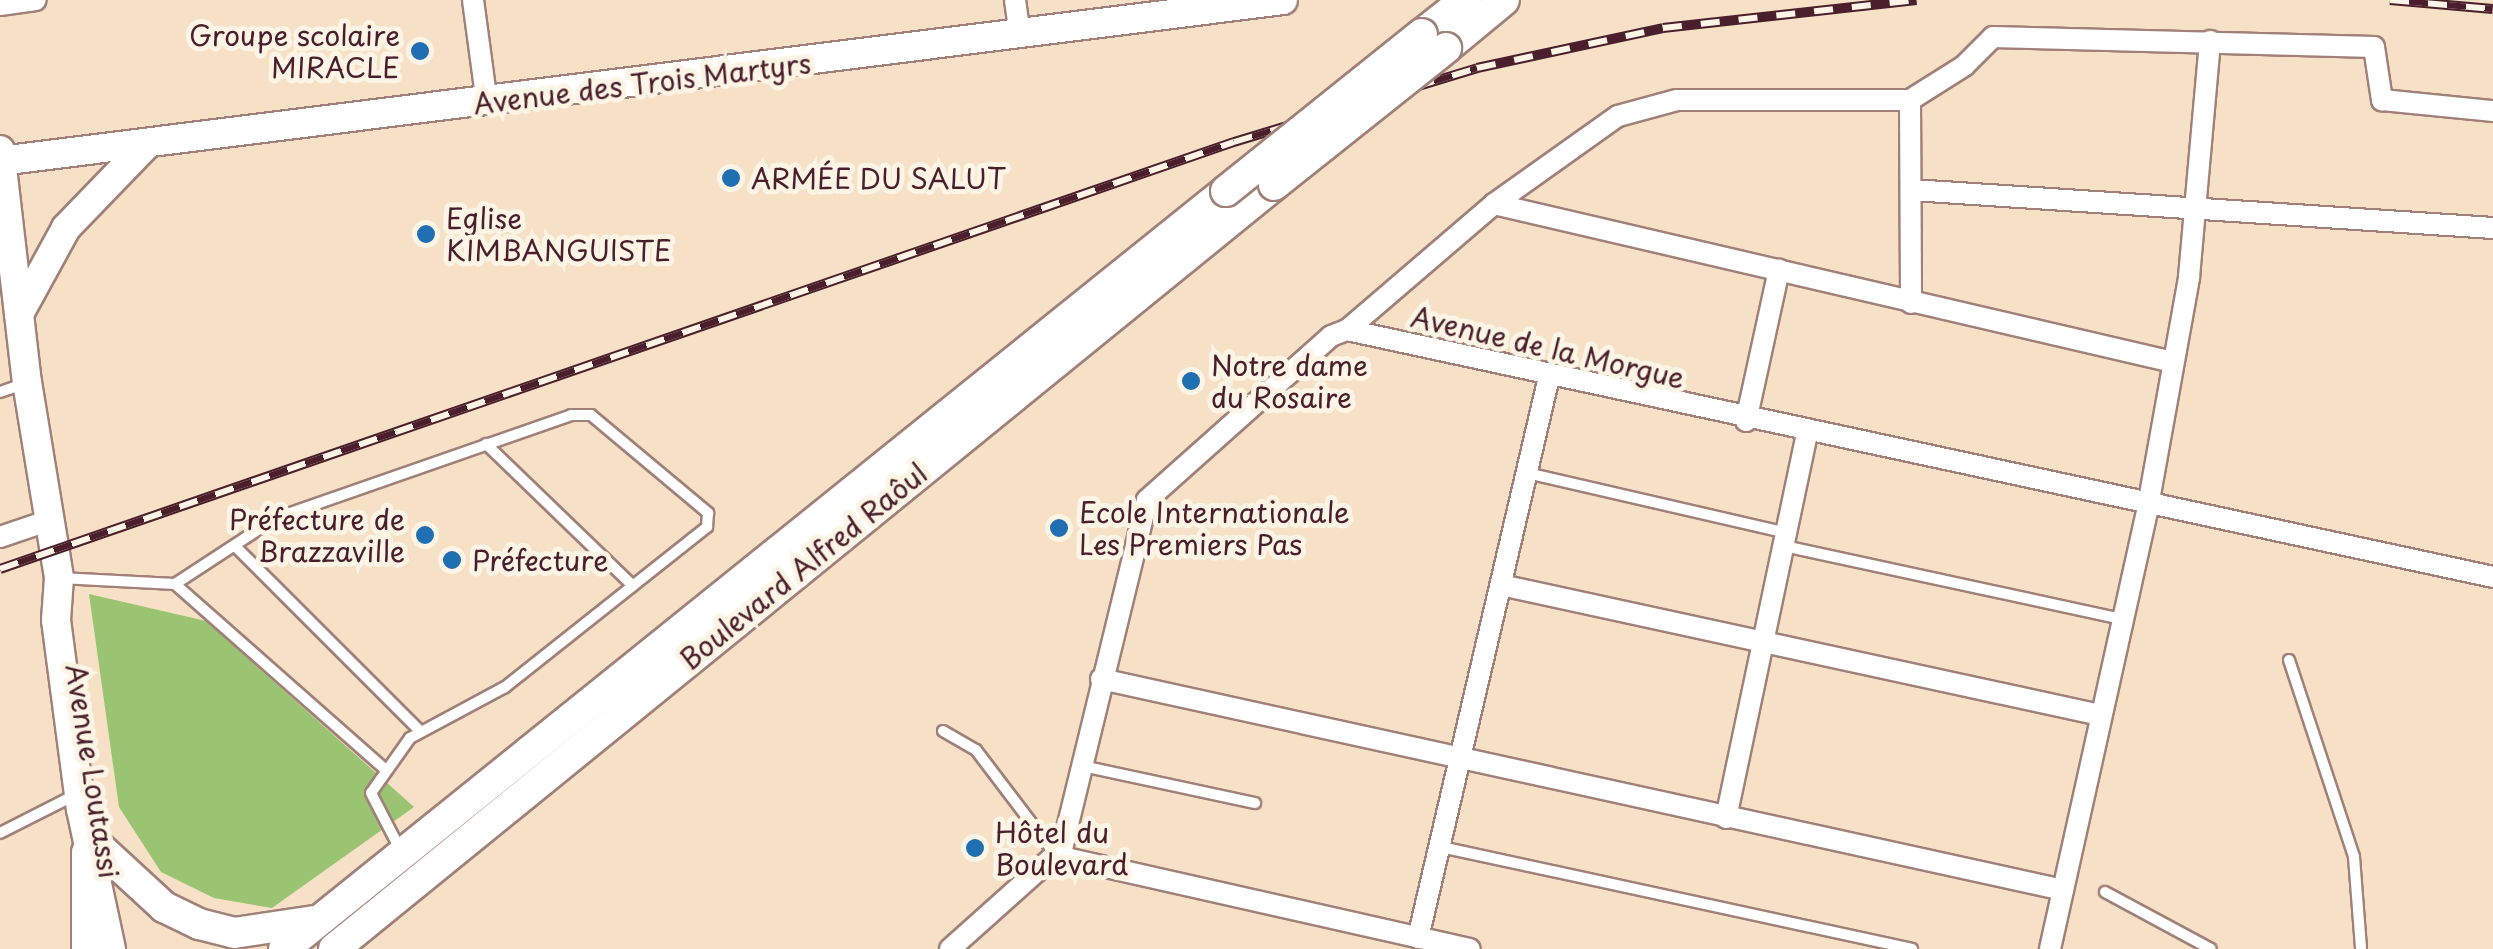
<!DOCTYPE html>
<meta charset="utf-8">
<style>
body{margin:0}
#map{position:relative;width:2493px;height:949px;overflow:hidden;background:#f6e0c6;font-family:"Playpen Sans",sans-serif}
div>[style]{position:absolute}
.green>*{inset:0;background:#9ac471}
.roads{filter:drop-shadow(2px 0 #a08078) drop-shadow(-2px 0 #a08078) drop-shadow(0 2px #a08078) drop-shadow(0 -2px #a08078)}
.service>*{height:10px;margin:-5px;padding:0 5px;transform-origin:5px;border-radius:5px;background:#fff}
.minor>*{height:20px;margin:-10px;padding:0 10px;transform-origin:10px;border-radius:10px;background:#fff}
.secondary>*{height:28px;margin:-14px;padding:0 14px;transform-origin:14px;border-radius:14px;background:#fff}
.primary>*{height:30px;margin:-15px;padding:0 15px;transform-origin:15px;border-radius:15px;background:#fff}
.rail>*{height:10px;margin-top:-5px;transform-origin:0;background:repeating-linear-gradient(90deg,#fcf5e5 0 19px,#4a1f2b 0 38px);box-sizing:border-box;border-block:2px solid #4a1f2b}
.bridges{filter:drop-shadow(2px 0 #a08078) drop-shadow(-2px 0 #a08078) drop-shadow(0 2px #a08078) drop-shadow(0 -2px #a08078)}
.primary-bridge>*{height:30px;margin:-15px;padding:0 15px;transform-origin:15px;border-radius:15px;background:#fff}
.dots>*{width:28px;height:28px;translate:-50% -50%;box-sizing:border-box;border:5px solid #fcf5e5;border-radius:50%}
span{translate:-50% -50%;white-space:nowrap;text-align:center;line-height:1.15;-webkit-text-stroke:10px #fcf5e5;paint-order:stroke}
.poi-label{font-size:28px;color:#4a1f2b}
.right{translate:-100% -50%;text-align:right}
.left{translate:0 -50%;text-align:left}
.street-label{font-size:28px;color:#4a1f2b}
</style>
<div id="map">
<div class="green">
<div style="clip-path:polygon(89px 594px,206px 621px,414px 807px,272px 908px,214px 898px,161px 872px,119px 807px)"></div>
</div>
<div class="roads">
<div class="service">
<div style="left:0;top:392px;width:24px;rotate:-19deg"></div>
<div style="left:486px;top:444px;width:204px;rotate:44deg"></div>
<div style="left:1527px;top:473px;width:266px;rotate:13deg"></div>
<div style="left:235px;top:546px;width:260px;rotate:45deg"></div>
<div style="left:1784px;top:546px;width:346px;rotate:12.2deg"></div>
<div style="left:60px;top:578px;width:115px;rotate:3deg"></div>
<div style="left:175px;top:584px;width:121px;rotate:-33.2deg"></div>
<div style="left:276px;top:518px;width:312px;rotate:-19.2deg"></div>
<div style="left:571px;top:415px;width:20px"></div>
<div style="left:591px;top:415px;width:153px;rotate:39.9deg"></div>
<div style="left:708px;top:513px;width:14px;rotate:94deg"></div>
<div style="left:707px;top:527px;width:258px;rotate:141.6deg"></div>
<div style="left:505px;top:687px;width:108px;rotate:151.8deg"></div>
<div style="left:410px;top:738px;width:67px;rotate:125.3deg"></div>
<div style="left:371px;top:793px;width:65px;rotate:62.7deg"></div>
<div style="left:175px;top:584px;width:278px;rotate:41.4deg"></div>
<div style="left:2289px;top:660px;width:207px;rotate:71.7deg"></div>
<div style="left:2354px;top:857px;width:92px;rotate:85.6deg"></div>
<div style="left:943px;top:731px;width:38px;rotate:30deg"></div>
<div style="left:976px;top:750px;width:131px;rotate:52.8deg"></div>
<div style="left:1082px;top:766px;width:177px;rotate:12.1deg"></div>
<div style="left:0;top:833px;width:84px;rotate:-26.9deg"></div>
<div style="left:1441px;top:847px;width:482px;rotate:12.2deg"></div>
<div style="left:2105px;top:892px;width:120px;rotate:28.3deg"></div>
</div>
<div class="minor">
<div style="left:473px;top:0;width:104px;rotate:82.3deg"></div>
<div style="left:1015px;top:0;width:35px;rotate:82deg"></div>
<div style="left:0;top:5px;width:36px;rotate:-8deg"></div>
<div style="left:1910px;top:100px;width:203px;rotate:89.7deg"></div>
<div style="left:1912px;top:190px;width:582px;rotate:3.74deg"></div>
<div style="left:1494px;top:204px;width:697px;rotate:13.1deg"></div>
<div style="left:1347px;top:330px;width:194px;rotate:-40.6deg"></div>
<div style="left:1494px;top:204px;width:152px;rotate:-35.4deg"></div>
<div style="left:1618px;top:116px;width:61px;rotate:-15.2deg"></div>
<div style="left:1677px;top:100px;width:233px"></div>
<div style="left:1910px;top:100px;width:64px;rotate:-32.2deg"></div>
<div style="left:1964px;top:66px;width:41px;rotate:-45deg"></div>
<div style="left:1993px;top:37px;width:381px;rotate:1.5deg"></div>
<div style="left:2374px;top:47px;width:54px;rotate:81.4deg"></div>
<div style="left:2382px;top:100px;width:112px;rotate:5.7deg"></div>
<div style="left:1746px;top:421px;width:155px;rotate:-77.7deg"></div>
<div style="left:0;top:537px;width:53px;rotate:-18.8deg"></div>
<div style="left:1501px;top:585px;width:613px;rotate:12.24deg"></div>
<div style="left:1101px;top:679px;width:985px;rotate:12.37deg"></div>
<div style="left:1726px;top:818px;width:392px;rotate:-78.1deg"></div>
<div style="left:1057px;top:856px;width:423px;rotate:12.7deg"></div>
<div style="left:1418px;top:938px;width:576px;rotate:-76.86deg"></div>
<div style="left:950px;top:949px;width:150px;rotate:-41.8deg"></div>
<div style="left:1062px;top:849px;width:359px;rotate:-76.3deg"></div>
<div style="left:1147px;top:500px;width:246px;rotate:-41.7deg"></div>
<div style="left:1331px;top:336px;width:17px;rotate:-21deg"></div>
<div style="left:1347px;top:330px;width:1172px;rotate:12.16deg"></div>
<div style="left:2050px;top:949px;width:454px;rotate:-77.5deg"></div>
<div style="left:2148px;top:506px;width:233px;rotate:-79.8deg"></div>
<div style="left:2189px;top:277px;width:237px;rotate:-84.9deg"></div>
</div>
<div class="secondary">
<div style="left:0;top:150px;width:234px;rotate:83.4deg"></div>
<div style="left:27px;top:382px;width:199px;rotate:80.7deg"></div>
<div style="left:59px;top:578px;width:42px;rotate:94.1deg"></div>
<div style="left:56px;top:620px;width:191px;rotate:82.5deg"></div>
<div style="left:81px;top:809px;width:143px;rotate:77.9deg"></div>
<div style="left:0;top:161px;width:1293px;rotate:-7.15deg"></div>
<div style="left:19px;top:314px;width:98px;rotate:-61.3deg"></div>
<div style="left:66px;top:228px;width:118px;rotate:-46deg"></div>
</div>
<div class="primary">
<div style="left:1422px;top:34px;width:55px;rotate:-38.3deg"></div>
<div style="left:1446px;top:48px;width:75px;rotate:-39.6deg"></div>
<div style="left:101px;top:849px;width:86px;rotate:42.6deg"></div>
<div style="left:164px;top:907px;width:39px;rotate:26deg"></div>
<div style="left:199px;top:924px;width:36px;rotate:14deg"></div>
<div style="left:234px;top:933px;width:81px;rotate:-8.5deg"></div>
<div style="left:87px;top:949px;width:97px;rotate:-90deg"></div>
<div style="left:284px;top:949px;width:1209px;rotate:-38.82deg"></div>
<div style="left:334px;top:949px;width:1211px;rotate:-39.1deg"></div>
</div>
</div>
<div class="rail">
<div style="left:2390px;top:0;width:103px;rotate:5deg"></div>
<div style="left:0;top:569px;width:1306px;rotate:-19.09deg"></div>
<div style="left:1234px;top:142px;width:254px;rotate:-16.9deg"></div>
<div style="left:1477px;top:68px;width:190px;rotate:-12.1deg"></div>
<div style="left:1663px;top:28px;width:255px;rotate:-6.3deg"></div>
</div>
<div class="bridges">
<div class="primary-bridge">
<div style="left:1274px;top:185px;width:220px;rotate:-38.5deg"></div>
<div style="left:1226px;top:191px;width:251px;rotate:-38.7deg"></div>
</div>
</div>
<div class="dots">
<div style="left:420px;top:51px;background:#1f6fb2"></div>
<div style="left:731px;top:178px;background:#1f6fb2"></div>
<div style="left:426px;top:234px;background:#1f6fb2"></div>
<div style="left:1191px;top:381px;background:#1f6fb2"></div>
<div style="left:1059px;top:528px;background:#1f6fb2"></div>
<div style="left:425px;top:535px;background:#1f6fb2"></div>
<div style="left:452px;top:560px;background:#1f6fb2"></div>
<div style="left:975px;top:848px;background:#1f6fb2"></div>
</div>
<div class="poi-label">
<span class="right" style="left:400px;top:51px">Groupe scolaire<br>MIRACLE</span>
<span class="left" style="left:751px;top:178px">ARMÉE DU SALUT</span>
<span class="left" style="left:446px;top:234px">Eglise<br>KIMBANGUISTE</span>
<span class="left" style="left:1211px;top:381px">Notre dame<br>du Rosaire</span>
<span class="left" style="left:1079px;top:528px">Ecole Internationale<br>Les Premiers Pas</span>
<span class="right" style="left:405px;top:535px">Préfecture de<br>Brazzaville</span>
<span class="left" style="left:472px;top:560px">Préfecture</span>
<span class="left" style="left:995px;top:848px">Hôtel du<br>Boulevard</span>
</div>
<div class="street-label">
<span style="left:642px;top:83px;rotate:-7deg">Avenue des Trois Martyrs</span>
<span style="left:1548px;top:347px;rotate:13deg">Avenue de la Morgue</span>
<span style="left:803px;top:566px;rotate:-39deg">Boulevard Alfred Raôul</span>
<span style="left:93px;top:771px;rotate:81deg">Avenue Loutassi</span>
</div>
</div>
